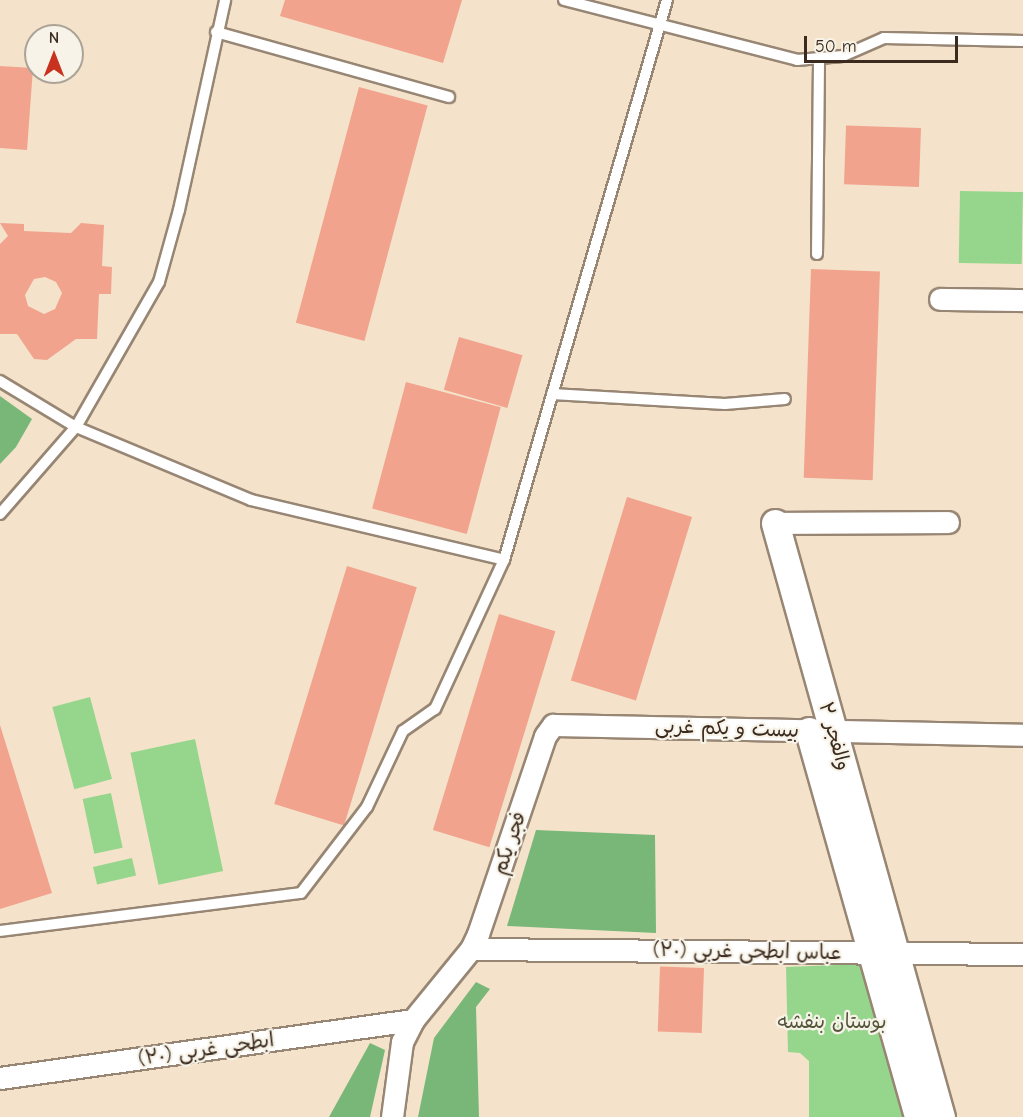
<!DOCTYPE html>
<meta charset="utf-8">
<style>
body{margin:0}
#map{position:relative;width:1023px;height:1117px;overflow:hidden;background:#f4e3ca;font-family:"Comic Neue","Playpen Sans Arabic",sans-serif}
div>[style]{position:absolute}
.green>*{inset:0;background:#96d68c;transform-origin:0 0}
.forest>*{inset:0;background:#78b778}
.building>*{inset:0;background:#f1a38e;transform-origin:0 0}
.roads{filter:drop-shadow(2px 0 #988674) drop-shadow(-2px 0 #988674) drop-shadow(0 2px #988674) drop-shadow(0 -2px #988674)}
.service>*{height:10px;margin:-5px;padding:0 5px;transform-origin:5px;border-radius:5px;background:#fff}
.minor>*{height:21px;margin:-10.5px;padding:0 10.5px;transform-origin:10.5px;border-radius:10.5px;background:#fff}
.tertiary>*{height:27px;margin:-13.5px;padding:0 13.5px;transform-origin:13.5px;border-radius:13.5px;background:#fff}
span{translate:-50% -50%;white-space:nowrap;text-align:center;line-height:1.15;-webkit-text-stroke:4.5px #f7f3e8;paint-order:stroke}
.street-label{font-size:20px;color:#3b2a1e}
.park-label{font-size:20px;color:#52553a}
.north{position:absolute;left:24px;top:24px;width:60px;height:60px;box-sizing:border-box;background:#f7f3e8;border:2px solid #aca397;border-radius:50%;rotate:0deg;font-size:16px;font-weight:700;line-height:24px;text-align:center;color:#3b2a1e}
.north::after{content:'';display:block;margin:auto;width:21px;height:27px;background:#c8321e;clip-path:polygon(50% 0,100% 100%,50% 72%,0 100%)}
.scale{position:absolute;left:804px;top:36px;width:154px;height:27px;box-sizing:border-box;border:3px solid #3b2a1e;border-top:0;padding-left:8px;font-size:18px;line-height:21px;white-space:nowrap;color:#3b2a1e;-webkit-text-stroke:4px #f7f3e8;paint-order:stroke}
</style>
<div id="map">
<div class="green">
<div style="left:960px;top:191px;width:63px;height:72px;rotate:1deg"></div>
<div style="left:90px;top:697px;width:85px;height:39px;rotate:75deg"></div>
<div style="left:195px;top:739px;width:135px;height:66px;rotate:78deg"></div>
<div style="left:111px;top:793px;width:56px;height:29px;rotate:78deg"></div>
<div style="left:132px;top:858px;width:18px;height:40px;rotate:77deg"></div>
<div style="clip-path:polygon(862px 964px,908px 1117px,809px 1117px,809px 1061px,800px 1053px,788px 1052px,786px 967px)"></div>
</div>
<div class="forest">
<div style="clip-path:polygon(0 396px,32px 419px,16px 447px,0 464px)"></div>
<div style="clip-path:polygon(536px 830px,655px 835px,656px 933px,507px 926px)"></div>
<div style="clip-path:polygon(476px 982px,490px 989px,476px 1007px,479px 1117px,418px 1117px,434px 1038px)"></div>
<div style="clip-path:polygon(370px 1043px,385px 1050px,370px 1117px,329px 1117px)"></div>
</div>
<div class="building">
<div style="clip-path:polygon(285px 0,462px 0,443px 63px,280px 16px)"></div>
<div style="clip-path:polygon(0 66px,33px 68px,27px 150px,0 148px)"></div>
<div style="left:359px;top:87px;width:71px;height:244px;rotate:15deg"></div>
<div style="left:921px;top:128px;width:59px;height:75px;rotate:92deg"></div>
<div style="clip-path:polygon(evenodd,0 223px,24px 224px,24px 231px,71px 233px,81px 223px,104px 225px,102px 266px,112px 267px,111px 294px,99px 294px,97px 339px,76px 339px,47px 360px,34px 359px,17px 334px,0 334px,0 244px,8px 236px,0 223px,45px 277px,56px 282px,62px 293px,55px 309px,44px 314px,28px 306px,25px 295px,34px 279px,45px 277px)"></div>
<div style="left:811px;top:269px;width:69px;height:209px;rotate:2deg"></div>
<div style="left:459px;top:337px;width:66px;height:55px;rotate:16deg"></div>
<div style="left:406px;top:382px;width:98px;height:131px;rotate:15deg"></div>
<div style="left:627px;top:497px;width:68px;height:192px;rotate:17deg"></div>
<div style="left:347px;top:566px;width:73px;height:249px;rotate:17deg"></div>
<div style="left:499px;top:614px;width:59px;height:226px;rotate:17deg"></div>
<div style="clip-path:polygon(0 725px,52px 893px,0 909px)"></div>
<div style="left:704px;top:968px;width:65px;height:44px;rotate:92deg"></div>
</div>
<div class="roads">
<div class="service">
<div style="left:564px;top:0;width:241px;rotate:14.4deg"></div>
<div style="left:797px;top:60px;width:46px;rotate:-5deg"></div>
<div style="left:843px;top:56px;width:45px;rotate:-23.7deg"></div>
<div style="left:884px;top:38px;width:139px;rotate:1.2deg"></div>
<div style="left:216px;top:32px;width:242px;rotate:15.6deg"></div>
<div style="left:817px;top:254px;width:196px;rotate:-89.4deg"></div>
<div style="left:0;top:381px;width:89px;rotate:31.2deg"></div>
<div style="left:76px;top:427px;width:190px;rotate:22.6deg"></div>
<div style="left:251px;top:500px;width:260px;rotate:13.3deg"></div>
<div style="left:552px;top:394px;width:173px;rotate:3.3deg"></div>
<div style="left:725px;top:404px;width:60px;rotate:-4.8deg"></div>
<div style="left:0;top:514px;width:116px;rotate:-48.9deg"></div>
<div style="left:76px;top:427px;width:167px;rotate:-60.2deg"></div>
<div style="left:159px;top:282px;width:75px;rotate:-74.5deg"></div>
<div style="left:179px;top:210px;width:215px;rotate:-77.6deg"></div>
<div style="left:0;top:931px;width:303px;rotate:-7.2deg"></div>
<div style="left:301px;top:893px;width:108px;rotate:-52.5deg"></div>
<div style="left:367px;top:807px;width:84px;rotate:-64.7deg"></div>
<div style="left:403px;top:731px;width:39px;rotate:-35deg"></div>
<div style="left:435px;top:709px;width:164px;rotate:-65.2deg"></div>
<div style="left:504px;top:560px;width:583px;rotate:-73.77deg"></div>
</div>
<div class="minor">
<div style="left:940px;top:299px;width:83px;rotate:0.7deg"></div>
<div style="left:775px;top:523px;width:173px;rotate:-0.3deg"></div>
<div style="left:471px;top:949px;width:552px;rotate:0.52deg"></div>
<div style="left:0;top:1078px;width:417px;rotate:-8deg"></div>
<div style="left:392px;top:1117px;width:76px;rotate:-82.4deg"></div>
<div style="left:402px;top:1042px;width:25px;rotate:-63deg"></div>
<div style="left:413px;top:1020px;width:92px;rotate:-50.8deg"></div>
<div style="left:471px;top:949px;width:17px;rotate:-65deg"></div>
<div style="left:478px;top:934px;width:209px;rotate:-71.3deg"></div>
<div style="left:545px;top:736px;width:14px;rotate:-54deg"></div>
<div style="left:553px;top:725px;width:470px;rotate:1.2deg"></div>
</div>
<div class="tertiary">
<div style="left:775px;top:523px;width:617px;rotate:74.39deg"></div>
<div style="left:809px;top:731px;width:401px;rotate:74.2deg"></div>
</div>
</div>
<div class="street-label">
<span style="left:727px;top:728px;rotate:2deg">بیست و یکم غربی</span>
<span style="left:835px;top:736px;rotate:74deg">والفجر ۲</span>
<span style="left:509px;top:843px;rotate:-71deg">فجر یکم</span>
<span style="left:747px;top:951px;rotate:1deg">عباس ابطحی غربی (۲۰)</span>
<span style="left:206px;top:1049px;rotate:-8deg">ابطحی غربی (۲۰)</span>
</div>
<div class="park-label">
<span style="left:832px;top:1021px">بوستان بنفشه</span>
</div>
<div class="north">N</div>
<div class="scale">50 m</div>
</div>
